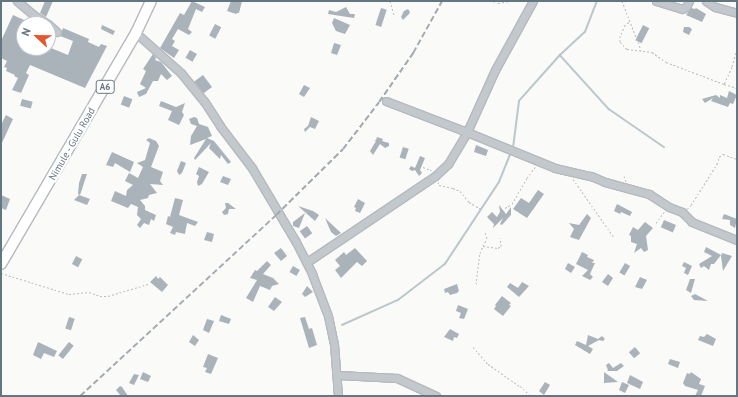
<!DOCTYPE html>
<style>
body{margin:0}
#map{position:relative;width:738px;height:397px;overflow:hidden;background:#fafaf8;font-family:"PT Sans",sans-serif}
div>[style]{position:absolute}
.stream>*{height:1.5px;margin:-0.75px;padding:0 0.75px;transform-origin:0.75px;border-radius:0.75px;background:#bbc7cb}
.building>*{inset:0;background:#aab3b9;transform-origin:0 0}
.path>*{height:1px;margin-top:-0.5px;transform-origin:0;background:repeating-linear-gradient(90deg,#bbbfc2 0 2px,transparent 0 4px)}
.roads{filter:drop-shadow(1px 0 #b5babe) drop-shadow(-1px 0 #b5babe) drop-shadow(0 1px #b5babe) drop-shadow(0 -1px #b5babe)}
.street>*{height:7px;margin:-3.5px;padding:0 3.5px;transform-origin:3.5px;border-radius:3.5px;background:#c3c8cc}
.primary>*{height:10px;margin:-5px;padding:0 5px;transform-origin:5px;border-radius:5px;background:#fff}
.rail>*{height:1.5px;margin-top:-0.75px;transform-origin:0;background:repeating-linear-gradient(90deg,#a2aab0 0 6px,transparent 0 9px)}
span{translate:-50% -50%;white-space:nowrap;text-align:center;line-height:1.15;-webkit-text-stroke:4px #fff;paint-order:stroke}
.shield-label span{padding:1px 3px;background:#fff;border:1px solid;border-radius:3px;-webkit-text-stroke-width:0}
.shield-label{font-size:9px;color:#657683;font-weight:700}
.street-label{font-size:10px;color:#657683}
.frame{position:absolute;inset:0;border:2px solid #657683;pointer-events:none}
.north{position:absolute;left:16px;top:16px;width:40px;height:40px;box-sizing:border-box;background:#fff;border:1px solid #c1c8cd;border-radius:50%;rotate:292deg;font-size:11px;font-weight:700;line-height:16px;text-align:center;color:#657683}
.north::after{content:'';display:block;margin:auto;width:14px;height:18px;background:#e4572e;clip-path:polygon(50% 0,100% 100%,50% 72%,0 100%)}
</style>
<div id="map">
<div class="stream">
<div style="left:560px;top:55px;width:73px;rotate:47.8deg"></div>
<div style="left:609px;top:109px;width:67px;rotate:34.6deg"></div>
<div style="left:513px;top:148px;width:47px;rotate:-82.7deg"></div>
<div style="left:519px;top:101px;width:62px;rotate:-48.3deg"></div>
<div style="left:560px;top:55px;width:34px;rotate:-43deg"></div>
<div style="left:585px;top:32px;width:33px;rotate:-69deg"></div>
<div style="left:342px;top:325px;width:61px;rotate:-24.1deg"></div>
<div style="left:398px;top:300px;width:59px;rotate:-37.5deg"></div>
<div style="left:445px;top:264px;width:98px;rotate:-56.6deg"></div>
<div style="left:499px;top:182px;width:31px;rotate:-68deg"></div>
</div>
<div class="building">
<div style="clip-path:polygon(45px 1px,53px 1px,46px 17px,40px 13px)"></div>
<div style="clip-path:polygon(192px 1px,205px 7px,202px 12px,196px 9px,188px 29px,192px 32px,189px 35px,178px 29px,172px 39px,175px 41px,172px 46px,179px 50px,174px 58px,160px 48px,180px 13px,184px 15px)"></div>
<div style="clip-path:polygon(231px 1px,242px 1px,239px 13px,237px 13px,236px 14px,227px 11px)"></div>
<div style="clip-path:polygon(346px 7px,350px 14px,355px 14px,354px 18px,328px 14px,329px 10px,336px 12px)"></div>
<div style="left:381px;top:8px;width:6px;height:18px;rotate:18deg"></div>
<div style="clip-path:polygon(691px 8px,695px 9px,696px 8px,706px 14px,702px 22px,686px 15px)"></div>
<div style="clip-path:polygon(408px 9px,410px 12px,409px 14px,403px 20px,401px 17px,404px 11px)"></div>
<div style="clip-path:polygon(13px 15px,33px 24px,24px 24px,24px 48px,48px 48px,48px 41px,53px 43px,51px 48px,68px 55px,73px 41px,60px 36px,63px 28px,89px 39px,88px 42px,99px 47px,101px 44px,107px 46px,85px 88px,30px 65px,26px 73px,29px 75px,21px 93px,12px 90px,18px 78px,14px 76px,15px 75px,6px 71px,7px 68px,4px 67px,7px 61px,1px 58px,1px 41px)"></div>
<div style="clip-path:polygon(334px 18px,350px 25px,345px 34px,336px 31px,332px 23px)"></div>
<div style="left:215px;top:24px;width:7px;height:13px;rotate:27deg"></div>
<div style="clip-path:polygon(102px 25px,115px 31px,113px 35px,101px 29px)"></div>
<div style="left:643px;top:25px;width:7px;height:17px;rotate:27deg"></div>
<div style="clip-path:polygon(684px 27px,689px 27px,692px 29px,689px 35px,683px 32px)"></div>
<div style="clip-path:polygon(334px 43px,341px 45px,337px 55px,331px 53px)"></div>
<div style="left:190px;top:50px;width:8px;height:9px;rotate:30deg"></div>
<div style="clip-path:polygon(153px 54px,156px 58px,155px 60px,161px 62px,172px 76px,167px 80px,161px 74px,158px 81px,153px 81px,146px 94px,139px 97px,137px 92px,146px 88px,140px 84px,146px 71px,143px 69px)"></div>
<div style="left:203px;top:75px;width:15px;height:11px;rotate:53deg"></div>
<div style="clip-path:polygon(304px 85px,310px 88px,304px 97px,299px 94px)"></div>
<div style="clip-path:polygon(729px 91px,737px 95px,733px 104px,730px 103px,728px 107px,711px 101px,713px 98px,705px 103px,702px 99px,716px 95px,720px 98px,720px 95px,727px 98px)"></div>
<div style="left:124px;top:96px;width:9px;height:9px;rotate:21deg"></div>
<div style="left:22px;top:99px;width:11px;height:7px;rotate:15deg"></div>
<div style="clip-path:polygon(161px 101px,176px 107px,185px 103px,182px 112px,184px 115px,179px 125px,168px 120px,172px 111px,159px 106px)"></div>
<div style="clip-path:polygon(6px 115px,13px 119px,1px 145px,1px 125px)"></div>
<div style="clip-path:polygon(194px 117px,197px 118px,199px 124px,208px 127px,212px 136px,207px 138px,214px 141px,231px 162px,228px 164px,221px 155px,220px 159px,209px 148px,211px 143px,195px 160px,194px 158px,206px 139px,190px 145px,191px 136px,197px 126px,191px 124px,189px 119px)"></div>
<div style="clip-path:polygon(311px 117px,319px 121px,315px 129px,310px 127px,305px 132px,304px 129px,308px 126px)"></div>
<div style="clip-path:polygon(377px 137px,383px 139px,382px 141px,389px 143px,389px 146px,385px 148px,380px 144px,373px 155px,370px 151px,376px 141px,374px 140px,376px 140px)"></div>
<div style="clip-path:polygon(149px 138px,156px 141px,159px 146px,151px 167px,163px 172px,160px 181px,163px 185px,150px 184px,157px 193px,149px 195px,148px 198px,140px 200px,145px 206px,145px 210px,156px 215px,154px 221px,151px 219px,149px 225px,144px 223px,140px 228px,137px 225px,141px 219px,137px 215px,138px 207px,131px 204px,128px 208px,111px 201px,115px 191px,126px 196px,127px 190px,133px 185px,125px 181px,129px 173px,138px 178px,143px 167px,137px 163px,145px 160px,150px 143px,146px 140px)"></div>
<div style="clip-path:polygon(476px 145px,488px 150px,486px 156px,474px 152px)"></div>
<div style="left:403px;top:147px;width:6px;height:11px;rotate:18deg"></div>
<div style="clip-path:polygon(112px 152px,134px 162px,130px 172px,115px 163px,113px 167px,106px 165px)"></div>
<div style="clip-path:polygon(420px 156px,425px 158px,420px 170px,422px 173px,419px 176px,415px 170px,412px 171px,409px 169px,411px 166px,415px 168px)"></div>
<div style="clip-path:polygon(181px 161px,186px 163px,182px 173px,179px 175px,177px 171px)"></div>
<div style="clip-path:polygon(199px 167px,209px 172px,202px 184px,198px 186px,197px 182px,199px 176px,196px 174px)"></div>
<div style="clip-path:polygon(82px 174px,87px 174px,80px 195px,78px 194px,79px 183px)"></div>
<div style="clip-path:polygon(223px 176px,231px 179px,228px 185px,220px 182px)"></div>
<div style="clip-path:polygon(538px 190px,544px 194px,527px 218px,513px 209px,521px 198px,529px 203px)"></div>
<div style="clip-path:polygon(1px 195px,10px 199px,6px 210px,1px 208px)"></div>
<div style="clip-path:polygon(79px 195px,90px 199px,87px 205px,74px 200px)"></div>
<div style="clip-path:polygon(175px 198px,183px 200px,179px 215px,198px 222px,195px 226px,187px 223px,185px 234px,176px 232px,175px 235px,170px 233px,173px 227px,166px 224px,168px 216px,170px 217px)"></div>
<div style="clip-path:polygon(358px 199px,365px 203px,360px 213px,355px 211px,356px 208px,354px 207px)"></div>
<div style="clip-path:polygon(225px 203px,228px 203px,236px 209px,229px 209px,228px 214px,224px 215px,222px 212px,226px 208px)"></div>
<div style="clip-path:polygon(617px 204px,632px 212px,630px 216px,621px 212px,620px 214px,614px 211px)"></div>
<div style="clip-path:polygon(499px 205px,506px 214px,511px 207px,511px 215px,502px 225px,500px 224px,503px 218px,493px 228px,494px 224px,487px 217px,492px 212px,497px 217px,500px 212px)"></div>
<div style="clip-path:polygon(298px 206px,313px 211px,319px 215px,315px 221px)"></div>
<div style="clip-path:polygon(305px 213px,299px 228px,293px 226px,293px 222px)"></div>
<div style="clip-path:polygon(587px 214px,591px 218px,579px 240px,570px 237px,574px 229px,569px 223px,579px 225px)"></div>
<div style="clip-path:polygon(724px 214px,737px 219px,735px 228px,730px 225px,730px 220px,722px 219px)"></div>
<div style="clip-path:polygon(325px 218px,341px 233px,336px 236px,331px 232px)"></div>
<div style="left:664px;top:220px;width:13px;height:8px;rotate:23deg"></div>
<div style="clip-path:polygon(645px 222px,653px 228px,646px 236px,648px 250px,644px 252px,641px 248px,634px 253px,637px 244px,631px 242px,631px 236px,629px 235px,633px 227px,638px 230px)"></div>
<div style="left:307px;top:226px;width:9px;height:9px;rotate:54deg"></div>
<div style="clip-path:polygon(207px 232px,214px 234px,212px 242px,204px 240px)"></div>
<div style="clip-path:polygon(706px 247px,721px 255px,714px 264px,711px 264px,709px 270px,704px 266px,701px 268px,699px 264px,712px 256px,704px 252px)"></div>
<div style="clip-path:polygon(281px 248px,287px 256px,281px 261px,274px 253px)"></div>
<div style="clip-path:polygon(355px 248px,367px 261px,362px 266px,357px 262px,341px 278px,335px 270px,340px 266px,335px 260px,344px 252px,346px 255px)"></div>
<div style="clip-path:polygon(582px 252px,588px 255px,587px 257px,594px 260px,592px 263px,595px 263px,590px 274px,593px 277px,590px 280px,582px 276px,588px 270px,576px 264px)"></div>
<div style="clip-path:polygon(722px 253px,732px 256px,723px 271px,721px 256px)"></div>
<div style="left:76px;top:256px;width:7px;height:9px;rotate:27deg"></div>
<div style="clip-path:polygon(267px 261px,271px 265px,263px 274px,273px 278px,279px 284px,272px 286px,270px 290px,260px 286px,253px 302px,246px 298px,257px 280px,250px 278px,255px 270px,257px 271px)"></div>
<div style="clip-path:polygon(684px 262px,692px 266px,688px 275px,684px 273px,686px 268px,682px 266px)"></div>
<div style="clip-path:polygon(568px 263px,575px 267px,571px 273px,565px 269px)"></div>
<div style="left:625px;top:263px;width:6px;height:11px;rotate:31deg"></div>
<div style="left:293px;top:266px;width:8px;height:7px;rotate:30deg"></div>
<div style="clip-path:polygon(608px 274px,613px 278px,608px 286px,602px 282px)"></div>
<div style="clip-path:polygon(156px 276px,158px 279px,160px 277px,168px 285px,162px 292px,150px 282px)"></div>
<div style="clip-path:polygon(640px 277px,647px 280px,642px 289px,635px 287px)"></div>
<div style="clip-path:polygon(690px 279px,695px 279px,691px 293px,686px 290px)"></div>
<div style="clip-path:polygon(522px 282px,529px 286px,519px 297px,507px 287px,510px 283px,518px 288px)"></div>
<div style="clip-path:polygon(457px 284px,459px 291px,457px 293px,450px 295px,448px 292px,445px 293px,444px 289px)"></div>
<div style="clip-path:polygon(307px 286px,313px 292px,305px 297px,302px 294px)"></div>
<div style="clip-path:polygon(695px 294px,708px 301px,694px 300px,691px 296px)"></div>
<div style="clip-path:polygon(502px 296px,511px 303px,509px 305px,511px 306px,503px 316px,494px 309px,496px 306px,495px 305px)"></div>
<div style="clip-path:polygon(275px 297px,282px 302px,274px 311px,268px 307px)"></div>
<div style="clip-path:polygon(458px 305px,468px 309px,464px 319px,459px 318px,461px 313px,456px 311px)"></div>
<div style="clip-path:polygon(221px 315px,231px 319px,229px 324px,219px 321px)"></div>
<div style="left:69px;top:317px;width:6px;height:12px;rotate:18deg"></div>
<div style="clip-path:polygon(305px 317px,309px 329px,312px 328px,317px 345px,309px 348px,300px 318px)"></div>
<div style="clip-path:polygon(207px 319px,214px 321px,209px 333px,203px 330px)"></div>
<div style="clip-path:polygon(450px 329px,459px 334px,457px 338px,454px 337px,453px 341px,444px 337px)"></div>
<div style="clip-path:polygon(707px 334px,716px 339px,713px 346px,698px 340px,700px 336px,704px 337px)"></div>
<div style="clip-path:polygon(193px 335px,199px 340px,195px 346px,189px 342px)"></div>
<div style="clip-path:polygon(588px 335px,598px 339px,602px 336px,605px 339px,603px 341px,599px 340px,588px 346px,593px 349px,590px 354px,575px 345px,577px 341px,586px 345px)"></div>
<div style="clip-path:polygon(38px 342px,57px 351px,54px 357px,44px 353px,41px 359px,33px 355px)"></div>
<div style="left:69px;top:342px;width:6px;height:17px;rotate:39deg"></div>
<div style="left:635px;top:347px;width:8px;height:8px;rotate:50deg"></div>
<div style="clip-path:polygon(208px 354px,218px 358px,211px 374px,205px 372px,207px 368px,203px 367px)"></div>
<div style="clip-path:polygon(670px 359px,680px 362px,678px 368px,668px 364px)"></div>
<div style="clip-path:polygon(609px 363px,613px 368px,621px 363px,624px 366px,617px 371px,607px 371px,608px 370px,606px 365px)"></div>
<div style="clip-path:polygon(143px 372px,151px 376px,148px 382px,140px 379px)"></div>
<div style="clip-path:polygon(604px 372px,618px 382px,604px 383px)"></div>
<div style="clip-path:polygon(691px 372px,701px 379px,699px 384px,705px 386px,701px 396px,695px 396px,698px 390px,685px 386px,683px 383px,687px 373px,690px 374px)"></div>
<div style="clip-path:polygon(134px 374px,139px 375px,134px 385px,129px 383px)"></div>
<div style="clip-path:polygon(630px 375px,643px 382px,640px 389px,627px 383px)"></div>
<div style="clip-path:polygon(545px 382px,550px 385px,544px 395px,539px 391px)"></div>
<div style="clip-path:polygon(622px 382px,629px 385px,625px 393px,619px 390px)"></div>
<div style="clip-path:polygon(120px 386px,122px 387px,128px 396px,121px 396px,116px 390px)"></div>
</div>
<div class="path">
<div style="left:390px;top:1px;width:15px;rotate:74deg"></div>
<div style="left:493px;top:1px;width:5px;rotate:22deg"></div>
<div style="left:498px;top:3px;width:13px;rotate:-9deg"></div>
<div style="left:622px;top:1px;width:53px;rotate:68.8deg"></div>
<div style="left:629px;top:22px;width:5px;rotate:143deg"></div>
<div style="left:625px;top:25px;width:12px;rotate:114deg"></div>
<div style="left:620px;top:36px;width:6px;rotate:90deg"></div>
<div style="left:620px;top:42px;width:10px;rotate:45deg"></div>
<div style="left:627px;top:49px;width:25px;rotate:7deg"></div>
<div style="left:652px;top:52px;width:17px;rotate:36deg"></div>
<div style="left:666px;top:62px;width:62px;rotate:20.8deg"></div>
<div style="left:737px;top:49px;width:19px;rotate:106deg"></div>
<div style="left:732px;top:67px;width:19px;rotate:115deg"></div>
<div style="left:724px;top:84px;width:14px;rotate:17deg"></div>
<div style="left:423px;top:167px;width:9px;rotate:21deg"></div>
<div style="left:624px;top:176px;width:6px;rotate:72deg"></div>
<div style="left:573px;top:179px;width:70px;rotate:54.9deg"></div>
<div style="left:438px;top:182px;width:3px;rotate:72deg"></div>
<div style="left:439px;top:185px;width:14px;rotate:12deg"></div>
<div style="left:453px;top:188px;width:8px;rotate:23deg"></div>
<div style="left:460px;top:191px;width:14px;rotate:51deg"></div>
<div style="left:469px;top:202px;width:14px;rotate:30deg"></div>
<div style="left:505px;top:208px;width:8px;rotate:-30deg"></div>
<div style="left:512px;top:204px;width:30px;rotate:-60deg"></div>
<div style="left:527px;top:178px;width:14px;rotate:-54deg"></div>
<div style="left:687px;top:209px;width:6px;rotate:-45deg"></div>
<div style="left:691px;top:205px;width:49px;rotate:-57.6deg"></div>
<div style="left:717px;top:164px;width:7px;rotate:-74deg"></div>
<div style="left:719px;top:157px;width:5px;rotate:-37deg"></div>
<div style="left:723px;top:154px;width:15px;rotate:20deg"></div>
<div style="left:656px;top:223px;width:14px;rotate:-54deg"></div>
<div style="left:483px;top:246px;width:9px;rotate:-63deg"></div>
<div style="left:487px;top:238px;width:6px;rotate:-108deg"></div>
<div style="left:1px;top:273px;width:71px;rotate:17.2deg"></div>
<div style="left:69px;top:294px;width:20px;rotate:-6deg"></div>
<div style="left:89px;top:292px;width:12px;rotate:20deg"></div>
<div style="left:100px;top:296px;width:8px"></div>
<div style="left:108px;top:296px;width:42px;rotate:-16.7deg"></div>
<div style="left:476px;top:284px;width:31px;rotate:-83deg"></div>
<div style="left:480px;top:253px;width:8px;rotate:-67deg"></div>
<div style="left:483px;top:246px;width:15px;rotate:8deg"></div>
<div style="left:498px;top:248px;width:4px;rotate:-34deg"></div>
<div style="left:501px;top:246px;width:8px;rotate:-97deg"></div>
<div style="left:473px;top:347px;width:23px;rotate:49deg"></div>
<div style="left:488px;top:364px;width:39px;rotate:35deg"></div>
<div style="left:520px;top:386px;width:15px;rotate:42deg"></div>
</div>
<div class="roads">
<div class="street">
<div style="left:17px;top:1px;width:23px;rotate:40deg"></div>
<div style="left:35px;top:16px;width:15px;rotate:32deg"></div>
<div style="left:656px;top:1px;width:27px;rotate:17deg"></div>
<div style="left:682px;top:9px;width:4px;rotate:-27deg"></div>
<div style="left:686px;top:7px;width:7px;rotate:-63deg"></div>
<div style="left:706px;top:1px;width:11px;rotate:34deg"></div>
<div style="left:715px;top:7px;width:23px;rotate:15deg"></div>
<div style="left:48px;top:24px;width:12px;rotate:42deg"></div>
<div style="left:136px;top:33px;width:60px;rotate:41.6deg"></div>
<div style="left:181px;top:73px;width:36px;rotate:51deg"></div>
<div style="left:204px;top:101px;width:30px;rotate:57deg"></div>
<div style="left:220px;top:126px;width:53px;rotate:52.7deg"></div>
<div style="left:252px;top:168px;width:86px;rotate:59.3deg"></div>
<div style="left:296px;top:242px;width:36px;rotate:63deg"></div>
<div style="left:312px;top:274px;width:45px;rotate:69.1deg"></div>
<div style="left:328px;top:316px;width:29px;rotate:78deg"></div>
<div style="left:334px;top:344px;width:52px;rotate:85.6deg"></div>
<div style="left:386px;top:101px;width:81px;rotate:20.9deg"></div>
<div style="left:462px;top:130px;width:100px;rotate:22.2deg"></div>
<div style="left:555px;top:168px;width:37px;rotate:13deg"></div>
<div style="left:591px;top:176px;width:15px;rotate:23deg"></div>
<div style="left:605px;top:182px;width:46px;rotate:15.3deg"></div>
<div style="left:649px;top:194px;width:24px;rotate:33deg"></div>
<div style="left:669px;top:207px;width:14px;rotate:21deg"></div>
<div style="left:682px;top:212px;width:14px;rotate:45deg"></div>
<div style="left:692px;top:222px;width:48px;rotate:21.8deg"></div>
<div style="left:307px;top:262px;width:154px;rotate:-33.9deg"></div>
<div style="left:435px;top:176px;width:18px;rotate:-43deg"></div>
<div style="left:448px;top:164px;width:37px;rotate:-59deg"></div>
<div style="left:467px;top:132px;width:68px;rotate:-65.7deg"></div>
<div style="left:495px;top:70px;width:79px;rotate:-61.2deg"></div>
<div style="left:338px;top:375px;width:59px;rotate:2.9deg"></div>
<div style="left:397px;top:378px;width:43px;rotate:24.8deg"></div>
</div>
<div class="primary">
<div style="left:1px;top:264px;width:268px;rotate:-59.7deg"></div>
<div style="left:136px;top:33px;width:35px;rotate:-65deg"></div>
</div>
</div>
<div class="rail">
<div style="left:80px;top:396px;width:267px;rotate:-42.7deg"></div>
<div style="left:276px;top:215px;width:94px;rotate:-44.6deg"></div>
<div style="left:343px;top:149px;width:59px;rotate:-52.5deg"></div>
<div style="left:379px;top:102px;width:60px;rotate:-55.2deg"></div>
<div style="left:413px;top:53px;width:60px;rotate:-60.9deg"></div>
</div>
<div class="shield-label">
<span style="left:105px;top:87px">A6</span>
</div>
<div class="street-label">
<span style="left:72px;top:144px;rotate:-60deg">Nimule - Gulu Road</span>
</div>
<div class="frame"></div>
<div class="north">N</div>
</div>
